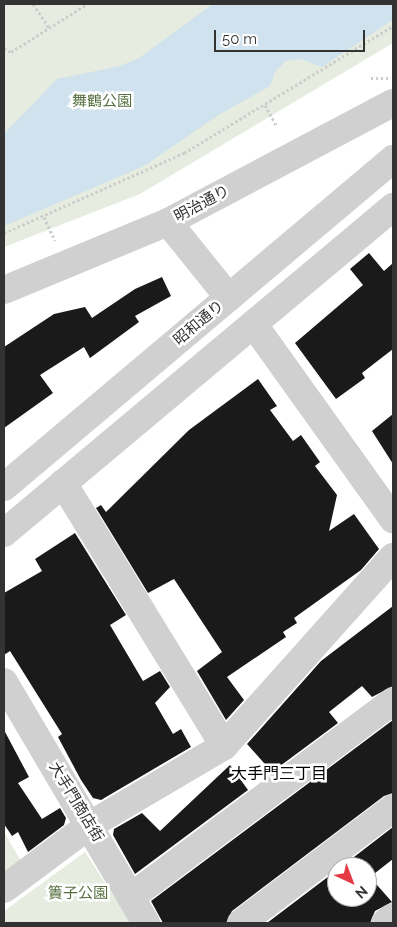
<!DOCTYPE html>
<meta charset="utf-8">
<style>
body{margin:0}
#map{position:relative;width:397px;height:927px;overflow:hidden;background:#fff;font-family:Raleway,"Noto Sans JP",sans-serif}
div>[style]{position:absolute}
.green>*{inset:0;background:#e6ecdf}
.water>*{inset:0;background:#cfe2ee}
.building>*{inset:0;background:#1a1a1a}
.path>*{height:3px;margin-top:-1.5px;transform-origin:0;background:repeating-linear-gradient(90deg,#cdcdcd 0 2.5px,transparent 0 5px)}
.minor>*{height:28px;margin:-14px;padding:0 14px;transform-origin:14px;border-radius:14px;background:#d0d0d0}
span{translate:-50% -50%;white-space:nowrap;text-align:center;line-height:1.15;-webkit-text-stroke:5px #fff;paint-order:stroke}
.park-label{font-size:15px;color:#56703f}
.street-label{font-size:15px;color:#333}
.neighbourhood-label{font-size:16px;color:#000}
.frame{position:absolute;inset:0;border:5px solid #333;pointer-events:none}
.north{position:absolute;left:327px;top:857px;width:50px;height:50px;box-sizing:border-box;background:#fff;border:1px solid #adadad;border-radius:50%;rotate:137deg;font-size:14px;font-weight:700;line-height:20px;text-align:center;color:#333}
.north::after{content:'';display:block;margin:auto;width:18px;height:22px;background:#e63946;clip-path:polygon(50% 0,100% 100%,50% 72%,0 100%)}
.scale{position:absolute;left:214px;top:30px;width:151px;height:22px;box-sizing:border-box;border:2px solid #333;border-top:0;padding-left:6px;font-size:15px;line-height:18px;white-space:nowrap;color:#333;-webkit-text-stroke:4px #fff;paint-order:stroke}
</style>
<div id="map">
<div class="green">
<div style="clip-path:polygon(4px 4px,393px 4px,393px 43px,140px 194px,4px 247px)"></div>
<div style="clip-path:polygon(4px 832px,22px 863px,4px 875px)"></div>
<div style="clip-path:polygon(85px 852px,131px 923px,4px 923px,4px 911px)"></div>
</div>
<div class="water">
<div style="clip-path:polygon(213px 4px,393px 4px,393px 20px,322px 67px,300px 59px,286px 61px,275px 72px,270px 86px,217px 116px,144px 166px,4px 226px,4px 134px,57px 79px,120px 66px,139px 58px)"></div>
</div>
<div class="building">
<div style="clip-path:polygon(369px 253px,384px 271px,393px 263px,393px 349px,362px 373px,365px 378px,336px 399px,295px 343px,363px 285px,350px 269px)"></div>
<div style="clip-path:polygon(162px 277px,171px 296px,135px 316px,139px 322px,90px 358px,84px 347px,40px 375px,53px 393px,4px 428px,4px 347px,54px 314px,85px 307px,92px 318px,135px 289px)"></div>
<div style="clip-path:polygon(258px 379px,277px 406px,270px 410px,293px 441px,301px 435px,320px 462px,315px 466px,337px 495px,329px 531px,354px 514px,379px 549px,361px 570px,294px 618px,297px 623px,283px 632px,286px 637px,227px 677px,244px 700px,226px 720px,197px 671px,222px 652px,174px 579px,148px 593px,96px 508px,101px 505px,106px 512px,189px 430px)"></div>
<div style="clip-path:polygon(393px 414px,393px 464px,372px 431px)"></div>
<div style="clip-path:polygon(75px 533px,126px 615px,110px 625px,143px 681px,160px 671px,170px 687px,155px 703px,173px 734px,181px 729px,191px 747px,101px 800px,93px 798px,81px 780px,58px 737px,62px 734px,10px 651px,4px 655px,4px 593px,42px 571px,35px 559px)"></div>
<div style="clip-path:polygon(393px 606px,393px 686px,372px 697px,362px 686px,329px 712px,338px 723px,272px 772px,247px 744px,321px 661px)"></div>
<div style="clip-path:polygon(393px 720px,393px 793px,384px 796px,232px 911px,226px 923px,163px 923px,151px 901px)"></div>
<div style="clip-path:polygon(4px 730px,29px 777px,18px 783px,42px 819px,60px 808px,66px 818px,64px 825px,28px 852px,18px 832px,12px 836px,4px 824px)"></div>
<div style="clip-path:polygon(230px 765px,248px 790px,135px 874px,113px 835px,114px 829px,142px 813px,160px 831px)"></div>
<div style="clip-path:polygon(393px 827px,393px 859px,370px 877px,392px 902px,375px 911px,370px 923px,267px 923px,337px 870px,337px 897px,367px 897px,367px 867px,341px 867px)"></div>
</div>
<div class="path">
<div style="left:33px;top:4px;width:29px;rotate:56deg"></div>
<div style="left:4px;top:48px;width:8px;rotate:30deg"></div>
<div style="left:11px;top:52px;width:90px;rotate:-32.3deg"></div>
<div style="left:371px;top:78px;width:20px"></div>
<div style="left:265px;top:105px;width:25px;rotate:61deg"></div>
<div style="left:44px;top:217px;width:26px;rotate:65deg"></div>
<div style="left:4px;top:233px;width:197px;rotate:-24deg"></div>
<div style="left:184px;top:153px;width:245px;rotate:-31.3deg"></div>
</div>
<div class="minor">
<div style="left:168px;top:222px;width:97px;rotate:51.2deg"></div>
<div style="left:4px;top:290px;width:178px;rotate:-22.5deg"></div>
<div style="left:168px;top:222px;width:255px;rotate:-27.9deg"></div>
<div style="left:254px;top:325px;width:239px;rotate:54.4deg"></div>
<div style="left:63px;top:483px;width:308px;rotate:58.5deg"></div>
<div style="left:4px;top:487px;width:509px;rotate:-40.14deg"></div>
<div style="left:4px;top:533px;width:508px;rotate:-39.96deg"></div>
<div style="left:4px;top:682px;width:280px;rotate:59.5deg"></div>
<div style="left:4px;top:889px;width:107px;rotate:-36.7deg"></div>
<div style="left:90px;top:825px;width:156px;rotate:-30.5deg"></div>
<div style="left:224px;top:746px;width:254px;rotate:-48.2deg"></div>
<div style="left:131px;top:897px;width:327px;rotate:-36.8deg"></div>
<div style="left:241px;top:923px;width:191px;rotate:-37.1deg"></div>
<div style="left:385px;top:923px;width:10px;rotate:-37deg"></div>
</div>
<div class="park-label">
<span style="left:102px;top:102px">舞鶴公園</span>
<span style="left:78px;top:894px">簀子公園</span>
</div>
<div class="street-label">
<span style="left:202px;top:204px;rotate:-28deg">明治通り</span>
<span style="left:199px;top:323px;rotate:-40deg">昭和通り</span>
<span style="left:76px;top:802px;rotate:59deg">大手門商店街</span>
</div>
<div class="neighbourhood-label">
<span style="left:279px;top:774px">大手門三丁目</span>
</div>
<div class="frame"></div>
<div class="north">N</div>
<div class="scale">50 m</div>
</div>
